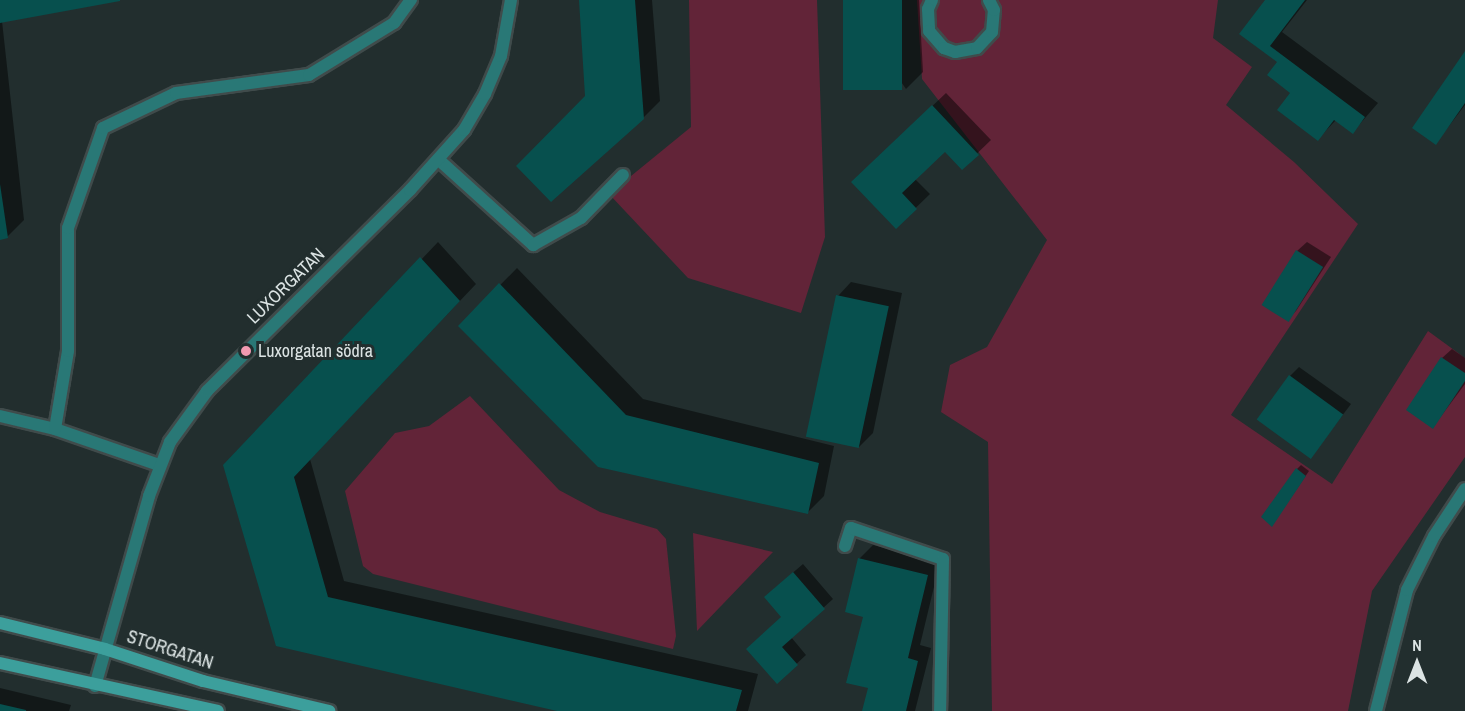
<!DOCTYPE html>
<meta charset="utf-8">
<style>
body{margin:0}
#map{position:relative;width:1465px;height:711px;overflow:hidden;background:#222e2e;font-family:"Archivo Narrow",sans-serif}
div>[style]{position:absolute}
.green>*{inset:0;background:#622438}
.shadow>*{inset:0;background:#0007}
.building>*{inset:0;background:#07504e;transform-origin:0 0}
.roads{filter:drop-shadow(2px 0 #404b4b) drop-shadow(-2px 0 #404b4b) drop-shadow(0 2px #404b4b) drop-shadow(0 -2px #404b4b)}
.service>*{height:12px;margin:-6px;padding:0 6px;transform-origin:6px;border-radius:6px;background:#297876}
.minor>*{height:12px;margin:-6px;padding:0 6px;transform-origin:6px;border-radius:6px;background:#297876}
.secondary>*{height:12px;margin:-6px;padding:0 6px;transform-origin:6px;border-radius:6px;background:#3c9f9c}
.dots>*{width:16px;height:16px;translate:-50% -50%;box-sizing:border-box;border:3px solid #222e2e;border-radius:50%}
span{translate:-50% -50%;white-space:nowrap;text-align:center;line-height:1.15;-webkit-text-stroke:6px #222e2e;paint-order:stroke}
.street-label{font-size:18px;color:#dce4e4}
.poi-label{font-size:18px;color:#dce4e4}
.left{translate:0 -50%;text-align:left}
.north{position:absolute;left:1387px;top:633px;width:60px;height:60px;-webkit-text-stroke:4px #222e2e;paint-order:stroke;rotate:0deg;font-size:16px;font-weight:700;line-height:24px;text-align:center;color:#dce4e4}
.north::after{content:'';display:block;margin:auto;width:21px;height:27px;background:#dce4e4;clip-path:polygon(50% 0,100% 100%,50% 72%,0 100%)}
</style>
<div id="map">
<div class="green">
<div style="clip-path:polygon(689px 0,817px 0,825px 237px,801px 313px,688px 278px,609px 194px,691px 127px)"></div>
<div style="clip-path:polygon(917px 0,1218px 0,1213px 38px,1252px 67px,1226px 105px,1294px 162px,1358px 224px,1231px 415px,1332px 484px,1428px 331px,1465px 358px,1465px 457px,1372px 591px,1348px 711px,992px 711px,988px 442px,941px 412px,950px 365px,987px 347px,1047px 240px,922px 79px)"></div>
<div style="clip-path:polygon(470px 396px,559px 490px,600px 512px,657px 529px,666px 539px,676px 636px,673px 649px,373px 574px,363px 566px,345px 491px,395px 433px,429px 426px)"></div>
<div style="clip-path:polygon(693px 533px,773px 552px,697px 631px)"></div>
</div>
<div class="shadow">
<div style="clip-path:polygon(0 0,118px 0,2px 21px,24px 220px,7px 237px,0 238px)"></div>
<div style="clip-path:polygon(580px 0,652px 0,660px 101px,643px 118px,586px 96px)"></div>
<div style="clip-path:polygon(845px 0,919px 0,923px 72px,906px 89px)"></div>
<div style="clip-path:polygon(1267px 0,1307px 0,1282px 32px,1378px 103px,1353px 132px,1336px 120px,1318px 139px,1292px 93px,1279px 62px,1241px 34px)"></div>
<div style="clip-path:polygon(1465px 53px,1465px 105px,1436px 143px)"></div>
<div style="clip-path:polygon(946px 93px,991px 140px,962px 168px,945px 150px,915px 179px,930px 194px,896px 227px,866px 169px)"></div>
<div style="clip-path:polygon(438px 242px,476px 284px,310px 459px,344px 581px,758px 674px,748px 711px,563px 711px,277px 645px,225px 466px)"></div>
<div style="clip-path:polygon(1307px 242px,1331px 257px,1296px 311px,1287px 320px,1297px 251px)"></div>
<div style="clip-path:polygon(517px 268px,643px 399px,834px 446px,824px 496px,808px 512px,599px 465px,460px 326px)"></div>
<div style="clip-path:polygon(851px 282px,902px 293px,873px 433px,859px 447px,838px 296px)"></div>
<div style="clip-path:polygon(1452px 349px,1465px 358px,1465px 384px,1433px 427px,1442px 358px)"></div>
<div style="clip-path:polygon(1299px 367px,1351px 404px,1311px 457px,1290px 376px)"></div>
<div style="clip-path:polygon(1301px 465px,1309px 471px,1272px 525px,1297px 469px)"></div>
<div style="clip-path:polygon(873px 545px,940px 562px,920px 645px,931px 648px,915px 711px,863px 711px,869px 687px,859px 559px)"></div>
<div style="clip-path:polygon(803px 564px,833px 599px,791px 637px,806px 655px,777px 682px,783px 617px,775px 588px)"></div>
<div style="clip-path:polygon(0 688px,71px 705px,69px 711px,0 711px)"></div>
</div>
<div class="building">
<div style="clip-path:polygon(0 0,120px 0,120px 1px,0 23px)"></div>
<div style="clip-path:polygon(579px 0,635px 0,644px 119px,551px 202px,516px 166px,585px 96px)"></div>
<div style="left:843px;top:0;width:59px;height:90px"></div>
<div style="clip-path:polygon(1265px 0,1305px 0,1270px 46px,1365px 117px,1353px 134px,1334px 120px,1318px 141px,1277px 110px,1290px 93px,1267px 75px,1277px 62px,1239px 34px)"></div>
<div style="clip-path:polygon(1465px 51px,1465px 103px,1436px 145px,1412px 128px)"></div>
<div style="clip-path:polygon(932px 105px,979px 155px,962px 170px,945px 152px,902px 193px,917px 209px,896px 229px,851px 182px)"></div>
<div style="clip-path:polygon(0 184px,8px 238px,0 240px)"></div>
<div style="left:1296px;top:250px;width:32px;height:65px;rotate:32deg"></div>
<div style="clip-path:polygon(420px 257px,460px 301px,294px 477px,328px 597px,742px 690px,736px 711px,557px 711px,276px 646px,223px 465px)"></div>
<div style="clip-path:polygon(499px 283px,626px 415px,819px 463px,808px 514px,598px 467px,458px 326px)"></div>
<div style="left:836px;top:295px;width:54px;height:145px;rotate:12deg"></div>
<div style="clip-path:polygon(1441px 357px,1465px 373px,1465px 381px,1433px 429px,1406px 410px)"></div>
<div style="left:1289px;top:375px;width:67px;height:55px;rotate:36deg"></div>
<div style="clip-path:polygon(1296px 468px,1306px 476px,1272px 527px,1261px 517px)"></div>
<div style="clip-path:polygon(858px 558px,928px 575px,908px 658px,918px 661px,906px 711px,862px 711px,868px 688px,846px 683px,863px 617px,845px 612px)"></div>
<div style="clip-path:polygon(793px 572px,825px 609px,782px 647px,798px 665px,777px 684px,746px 649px,781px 617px,764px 597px)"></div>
<div style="clip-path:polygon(0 704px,26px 710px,26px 711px,0 711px)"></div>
</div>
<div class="roads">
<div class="service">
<div style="left:932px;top:0;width:10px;rotate:114deg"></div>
<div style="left:928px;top:9px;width:22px;rotate:87deg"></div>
<div style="left:929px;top:31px;width:23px;rotate:49deg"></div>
<div style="left:944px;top:48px;width:12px;rotate:20deg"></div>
<div style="left:955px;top:52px;width:22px;rotate:-10deg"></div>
<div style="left:977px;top:48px;width:22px;rotate:-47deg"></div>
<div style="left:992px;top:32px;width:22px;rotate:-85deg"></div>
<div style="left:994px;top:10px;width:11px;rotate:-117deg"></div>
<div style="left:439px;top:160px;width:127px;rotate:42.1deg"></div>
<div style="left:533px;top:245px;width:55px;rotate:-29.4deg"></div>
<div style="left:581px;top:218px;width:60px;rotate:-45.7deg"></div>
<div style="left:0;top:416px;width:57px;rotate:13.3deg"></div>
<div style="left:55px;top:429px;width:110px;rotate:19.1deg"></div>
<div style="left:55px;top:429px;width:79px;rotate:-80.5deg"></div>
<div style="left:68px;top:351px;width:123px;rotate:-90deg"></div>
<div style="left:68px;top:228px;width:106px;rotate:-70.7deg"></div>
<div style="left:103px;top:128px;width:81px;rotate:-25.6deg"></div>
<div style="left:176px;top:93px;width:134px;rotate:-7.7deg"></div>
<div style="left:309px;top:75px;width:100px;rotate:-31.5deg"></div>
<div style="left:394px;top:23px;width:29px;rotate:-54deg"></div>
<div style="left:845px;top:546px;width:19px;rotate:-72deg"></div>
<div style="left:851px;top:528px;width:97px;rotate:18.6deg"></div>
<div style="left:943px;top:559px;width:152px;rotate:91.1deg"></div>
</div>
<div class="minor">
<div style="left:95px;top:686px;width:198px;rotate:-74.1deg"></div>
<div style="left:149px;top:496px;width:58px;rotate:-68.7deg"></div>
<div style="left:170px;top:442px;width:63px;rotate:-54deg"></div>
<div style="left:207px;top:391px;width:286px;rotate:-44.7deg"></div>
<div style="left:410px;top:190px;width:81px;rotate:-48deg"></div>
<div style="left:464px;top:130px;width:42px;rotate:-59.7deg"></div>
<div style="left:485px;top:94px;width:41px;rotate:-67.2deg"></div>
<div style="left:501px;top:56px;width:57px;rotate:-79.9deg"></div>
<div style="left:1376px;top:711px;width:125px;rotate:-75.6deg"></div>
<div style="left:1407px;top:590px;width:60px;rotate:-63.4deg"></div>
<div style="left:1434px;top:536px;width:56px;rotate:-56.6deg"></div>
</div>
<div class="secondary">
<div style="left:0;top:623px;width:108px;rotate:13.9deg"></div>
<div style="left:105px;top:649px;width:103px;rotate:18.1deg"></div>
<div style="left:203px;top:681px;width:130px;rotate:13.4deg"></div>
<div style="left:0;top:663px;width:223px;rotate:12.4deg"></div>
</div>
</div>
<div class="dots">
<div style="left:246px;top:351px;background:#f19ab1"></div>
</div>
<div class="street-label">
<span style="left:286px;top:286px;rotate:-44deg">LUXORGATAN</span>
<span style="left:170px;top:650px;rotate:18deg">STORGATAN</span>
</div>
<div class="poi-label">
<span class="left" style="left:258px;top:351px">Luxorgatan södra</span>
</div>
<div class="north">N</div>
</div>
